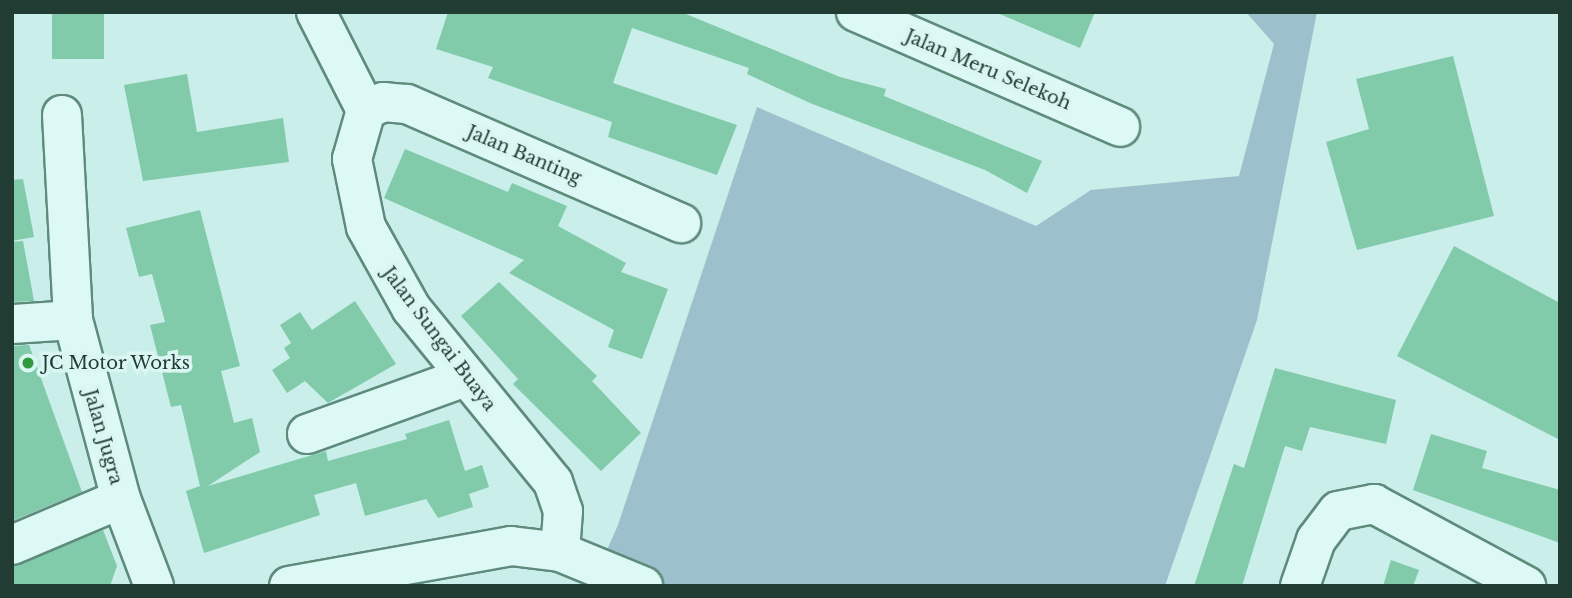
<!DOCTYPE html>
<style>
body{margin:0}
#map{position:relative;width:1572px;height:598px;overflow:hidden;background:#caeee9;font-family:"Libre Baskerville",serif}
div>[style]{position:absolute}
.green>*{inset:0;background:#9dc0cd}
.building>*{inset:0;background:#81cbab;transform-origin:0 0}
.roads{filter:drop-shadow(2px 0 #5e8b7c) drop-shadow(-2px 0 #5e8b7c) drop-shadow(0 2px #5e8b7c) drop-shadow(0 -2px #5e8b7c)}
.minor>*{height:38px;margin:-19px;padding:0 19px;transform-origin:19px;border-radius:19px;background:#ddf9f5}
.dots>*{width:19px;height:19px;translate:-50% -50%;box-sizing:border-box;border:4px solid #d9f6f2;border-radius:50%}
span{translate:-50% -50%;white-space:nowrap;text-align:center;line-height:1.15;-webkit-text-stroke:7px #d9f6f2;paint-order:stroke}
.street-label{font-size:18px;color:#213c32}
.poi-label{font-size:18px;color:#213c32}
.left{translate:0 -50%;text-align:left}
.frame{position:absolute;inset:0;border:14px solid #213c32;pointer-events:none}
</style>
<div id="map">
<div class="green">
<div style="clip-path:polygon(1246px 12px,1317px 12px,1257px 320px,1165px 586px,591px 586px,618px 525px,757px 107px,1036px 226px,1091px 190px,1239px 176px,1274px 44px)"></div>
</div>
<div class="building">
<div style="left:52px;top:12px;width:52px;height:47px"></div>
<div style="clip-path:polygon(448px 12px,681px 12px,840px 77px,886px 89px,884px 96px,1042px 161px,1027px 193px,985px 170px,810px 103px,747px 74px,749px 68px,632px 28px,613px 83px,737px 125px,717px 175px,608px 137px,612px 122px,488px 78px,493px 67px,436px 49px)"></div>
<div style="clip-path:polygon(995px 12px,1095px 12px,1080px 48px)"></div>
<div style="clip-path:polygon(1453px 56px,1494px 216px,1357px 250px,1326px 142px,1369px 129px,1356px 79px)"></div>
<div style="clip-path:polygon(187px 74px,197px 132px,283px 118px,289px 162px,143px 181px,124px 85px)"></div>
<div style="clip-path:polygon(405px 149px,508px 192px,512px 183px,567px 206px,558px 226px,626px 263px,621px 272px,668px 289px,642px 359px,608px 347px,614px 330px,509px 273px,524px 260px,384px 198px)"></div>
<div style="clip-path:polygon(23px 179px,34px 237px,12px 241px,12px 180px)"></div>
<div style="clip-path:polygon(200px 210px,240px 366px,221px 371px,234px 423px,252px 418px,260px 452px,208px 486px,326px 451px,328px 461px,407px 439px,405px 434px,449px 420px,465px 471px,482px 465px,489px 487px,469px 494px,473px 507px,438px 518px,426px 499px,365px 516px,356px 483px,314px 495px,320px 515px,204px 553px,186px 491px,200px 486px,181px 405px,171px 407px,150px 325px,165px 322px,152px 274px,139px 277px,126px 228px)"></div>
<div style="clip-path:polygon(23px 241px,34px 301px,12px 302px,12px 242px)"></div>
<div style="clip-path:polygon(1454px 246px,1560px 303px,1560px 440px,1397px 356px)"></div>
<div style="clip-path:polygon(499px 282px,597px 376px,592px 381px,641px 433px,601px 471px,513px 384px,518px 379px,461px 316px)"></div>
<div style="clip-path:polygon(355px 301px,396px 364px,328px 403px,305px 381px,287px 393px,272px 370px,290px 358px,284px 348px,291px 343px,280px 325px,300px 312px,312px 330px)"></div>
<div style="clip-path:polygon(29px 345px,82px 492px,12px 521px,12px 346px)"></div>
<div style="clip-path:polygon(1275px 368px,1396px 400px,1386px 444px,1310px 427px,1302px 451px,1285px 446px,1242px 586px,1194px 586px,1234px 464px,1244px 468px)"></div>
<div style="clip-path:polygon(1431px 434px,1487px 451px,1482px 468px,1560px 490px,1560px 543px,1413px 490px)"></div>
<div style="clip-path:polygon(103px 530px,117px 566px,110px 586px,12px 586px,12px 566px)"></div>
<div style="clip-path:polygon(1391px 560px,1419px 570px,1413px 586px,1383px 586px)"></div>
</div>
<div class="roads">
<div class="minor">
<div style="left:316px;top:12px;width:110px;rotate:63deg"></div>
<div style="left:856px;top:12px;width:288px;rotate:23.5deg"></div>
<div style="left:366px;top:110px;width:51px;rotate:105.9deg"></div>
<div style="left:352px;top:159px;width:69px;rotate:78.4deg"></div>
<div style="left:366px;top:227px;width:93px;rotate:60.9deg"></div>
<div style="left:411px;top:308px;width:225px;rotate:50.8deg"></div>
<div style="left:553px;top:482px;width:31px;rotate:71deg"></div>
<div style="left:563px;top:511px;width:41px;rotate:94.2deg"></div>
<div style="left:366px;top:110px;width:19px;rotate:-25deg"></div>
<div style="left:383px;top:102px;width:24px;rotate:5deg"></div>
<div style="left:407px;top:104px;width:299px;rotate:23.5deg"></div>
<div style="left:62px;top:115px;width:205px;rotate:86.9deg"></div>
<div style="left:73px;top:320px;width:185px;rotate:75deg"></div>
<div style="left:121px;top:499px;width:93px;rotate:69.2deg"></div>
<div style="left:12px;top:324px;width:61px;rotate:-3.8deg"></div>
<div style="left:307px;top:434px;width:168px;rotate:-19.8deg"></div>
<div style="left:12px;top:545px;width:118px;rotate:-22.9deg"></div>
<div style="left:289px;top:586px;width:226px;rotate:-10.2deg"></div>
<div style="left:511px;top:546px;width:49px;rotate:7deg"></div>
<div style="left:560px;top:552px;width:90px;rotate:22.3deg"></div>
<div style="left:1300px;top:586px;width:49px;rotate:-70.8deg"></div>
<div style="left:1316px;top:540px;width:36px;rotate:-53deg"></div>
<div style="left:1338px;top:511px;width:37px;rotate:-11deg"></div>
<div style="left:1374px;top:504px;width:173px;rotate:28.3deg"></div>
</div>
</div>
<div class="dots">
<div style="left:28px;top:363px;background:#2f993e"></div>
</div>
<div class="street-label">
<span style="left:988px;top:70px;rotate:23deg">Jalan Meru Selekoh</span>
<span style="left:524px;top:155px;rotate:23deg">Jalan Banting</span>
<span style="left:439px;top:339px;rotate:53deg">Jalan Sungai Buaya</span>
<span style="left:103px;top:437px;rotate:74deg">Jalan Jugra</span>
</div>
<div class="poi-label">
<span class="left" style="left:42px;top:363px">JC Motor Works</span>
</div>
<div class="frame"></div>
</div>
